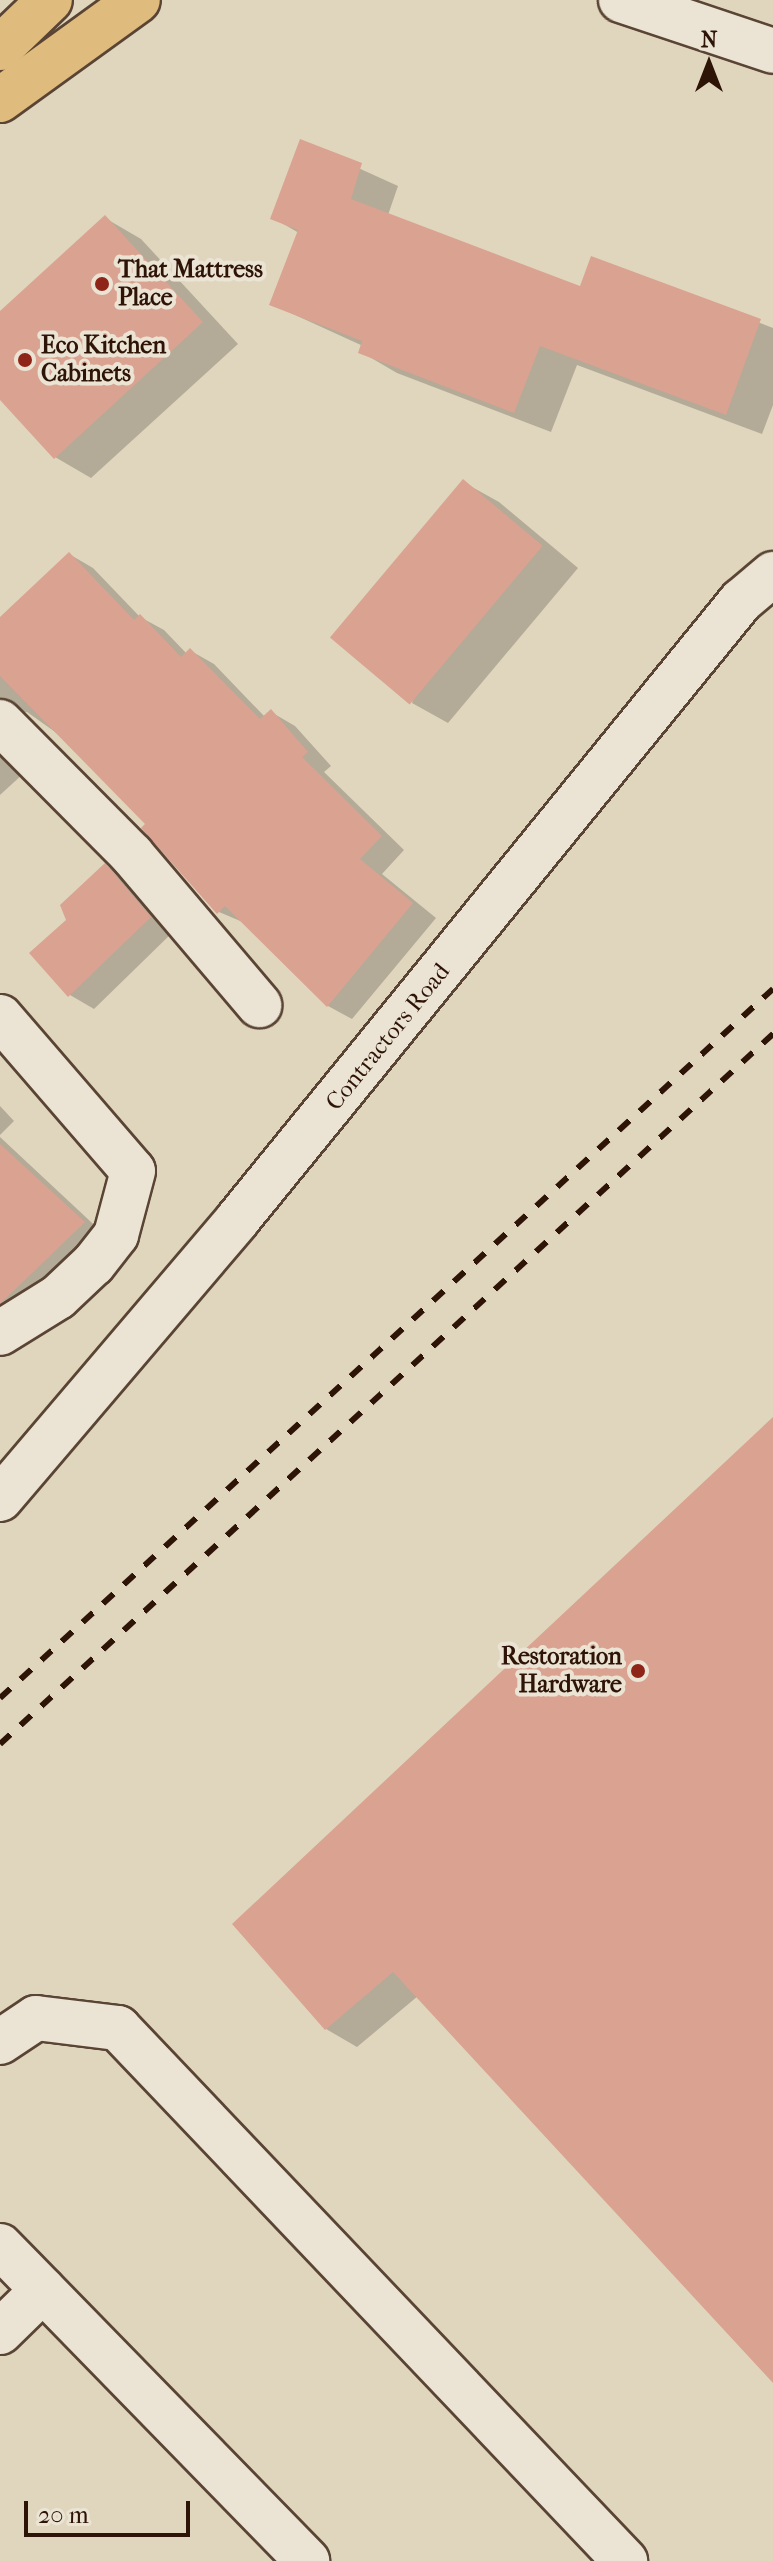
<!DOCTYPE html>
<style>
body{margin:0}
#map{position:relative;width:773px;height:2561px;overflow:hidden;background:#e0d6bd;font-family:"IM FELL French Canon",serif}
div>[style]{position:absolute}
.shadow>*{inset:0;background:#0003}
.building>*{inset:0;background:#daa290;transform-origin:0 0}
.roads{filter:drop-shadow(2px 0 #5a4434) drop-shadow(-2px 0 #5a4434) drop-shadow(0 2px #5a4434) drop-shadow(0 -2px #5a4434)}
.minor>*{height:44px;margin:-22px;padding:0 22px;transform-origin:22px;border-radius:22px;background:#ebe4d4}
.highway>*{height:44px;margin:-22px;padding:0 22px;transform-origin:22px;border-radius:22px;background:#e0bb7e}
.rail>*{height:6px;margin-top:-3px;transform-origin:0;background:repeating-linear-gradient(90deg,#2e1307 0 14px,transparent 0 28px)}
.dots>*{width:22px;height:22px;translate:-50% -50%;box-sizing:border-box;border:4px solid #ebe4d4;border-radius:50%}
span{translate:-50% -50%;white-space:nowrap;text-align:center;line-height:1.15;-webkit-text-stroke:8px #ebe4d4;paint-order:stroke}
.poi-label{font-size:24px;color:#2e1307;font-weight:700}
.left{translate:0 -50%;text-align:left}
.right{translate:-100% -50%;text-align:right}
.street-label{font-size:24px;color:#2e1307}
.north{position:absolute;left:669px;top:24px;width:80px;height:80px;-webkit-text-stroke:6px #ebe4d4;paint-order:stroke;rotate:0deg;font-size:22px;font-weight:700;line-height:32px;text-align:center;color:#2e1307}
.north::after{content:'';display:block;margin:auto;width:28px;height:36px;background:#2e1307;clip-path:polygon(50% 0,100% 100%,50% 72%,0 100%)}
.scale{position:absolute;left:24px;top:2501px;width:166px;height:36px;box-sizing:border-box;border:4px solid #2e1307;border-top:0;padding-left:10px;font-size:24px;line-height:28px;white-space:nowrap;color:#2e1307;-webkit-text-stroke:6px #ebe4d4;paint-order:stroke}
</style>
<div id="map">
<div class="shadow">
<div style="clip-path:polygon(301px 142px,398px 186px,388px 215px,581px 288px,592px 259px,773px 328px,773px 405px,762px 434px,577px 365px,551px 432px,397px 373px,361px 352px,363px 346px,271px 304px,299px 233px,273px 218px)"></div>
<div style="clip-path:polygon(105px 218px,141px 239px,238px 344px,91px 478px,55px 457px,0 397px,0 314px)"></div>
<div style="clip-path:polygon(463px 482px,499px 502px,578px 568px,448px 723px,412px 703px)"></div>
<div style="clip-path:polygon(69px 554px,93px 568px,140px 617px,164px 630px,187px 654px,191px 651px,214px 664px,265px 717px,271px 712px,295px 726px,331px 766px,324px 772px,404px 850px,382px 874px,436px 918px,352px 1019px,328px 1006px,245px 923px,219px 912px,147px 824px,58px 734px,27px 712px,7px 717px,0 742px,0 619px)"></div>
<div style="clip-path:polygon(0 745px,24px 773px,0 795px)"></div>
<div style="clip-path:polygon(105px 865px,129px 879px,174px 931px,94px 1009px,70px 995px,68px 921px)"></div>
<div style="clip-path:polygon(0 1106px,14px 1121px,0 1135px)"></div>
<div style="clip-path:polygon(0 1137px,106px 1236px,21px 1317px,0 1305px)"></div>
<div style="clip-path:polygon(773px 1420px,773px 2380px,418px 1996px,357px 2047px,326px 2029px)"></div>
</div>
<div class="building">
<div style="clip-path:polygon(300px 139px,362px 163px,351px 199px,580px 286px,591px 256px,761px 319px,726px 415px,540px 346px,514px 413px,358px 353px,362px 341px,269px 305px,298px 230px,270px 219px)"></div>
<div style="clip-path:polygon(105px 215px,203px 322px,54px 459px,0 400px,0 311px)"></div>
<div style="left:463px;top:479px;width:104px;height:207px;rotate:40deg"></div>
<div style="clip-path:polygon(69px 552px,134px 620px,140px 614px,181px 657px,190px 648px,260px 719px,271px 709px,308px 752px,302px 757px,382px 836px,360px 859px,413px 903px,327px 1007px,225px 906px,217px 914px,141px 828px,145px 824px,0 676px,0 617px)"></div>
<div style="clip-path:polygon(105px 863px,151px 917px,68px 997px,29px 953px,66px 920px,60px 905px)"></div>
<div style="clip-path:polygon(0 1144px,85px 1222px,0 1304px)"></div>
<div style="clip-path:polygon(773px 1417px,773px 2383px,393px 1972px,325px 2030px,232px 1924px)"></div>
</div>
<div class="roads">
<div class="minor">
<div style="left:621px;top:0;width:160px;rotate:18.5deg"></div>
<div style="left:0;top:722px;width:187px;rotate:45.2deg"></div>
<div style="left:132px;top:855px;width:197px;rotate:49.7deg"></div>
<div style="left:0;top:1017px;width:203px;rotate:49.2deg"></div>
<div style="left:133px;top:1171px;width:66px;rotate:104.9deg"></div>
<div style="left:116px;top:1235px;width:37px;rotate:128deg"></div>
<div style="left:93px;top:1264px;width:48px;rotate:136.7deg"></div>
<div style="left:58px;top:1297px;width:68px;rotate:148.2deg"></div>
<div style="left:0;top:1499px;width:367px;rotate:-49.6deg"></div>
<div style="left:238px;top:1219px;width:797px;rotate:-50.86deg"></div>
<div style="left:741px;top:601px;width:42px;rotate:-40.2deg"></div>
<div style="left:0;top:2042px;width:43px;rotate:-33.7deg"></div>
<div style="left:36px;top:2018px;width:83px;rotate:7deg"></div>
<div style="left:118px;top:2028px;width:736px;rotate:46.43deg"></div>
<div style="left:0;top:2246px;width:440px;rotate:45.7deg"></div>
<div style="left:0;top:2332px;width:60px;rotate:-44.3deg"></div>
</div>
<div class="highway">
<div style="left:0;top:48px;width:69px;rotate:-43.8deg"></div>
<div style="left:0;top:100px;width:170px;rotate:-35.9deg"></div>
</div>
</div>
<div class="rail">
<div style="left:0;top:1698px;width:1049px;rotate:-42.53deg"></div>
<div style="left:0;top:1744px;width:1050px;rotate:-42.57deg"></div>
</div>
<div class="dots">
<div style="left:102px;top:284px;background:#8f2418"></div>
<div style="left:25px;top:360px;background:#8f2418"></div>
<div style="left:638px;top:1671px;background:#8f2418"></div>
</div>
<div class="poi-label">
<span class="left" style="left:118px;top:284px">That Mattress<br>Place</span>
<span class="left" style="left:41px;top:360px">Eco Kitchen<br>Cabinets</span>
<span class="right" style="left:622px;top:1671px">Restoration<br>Hardware</span>
</div>
<div class="street-label">
<span style="left:388px;top:1037px;rotate:-51deg">Contractors Road</span>
</div>
<div class="north">N</div>
<div class="scale">20 m</div>
</div>
